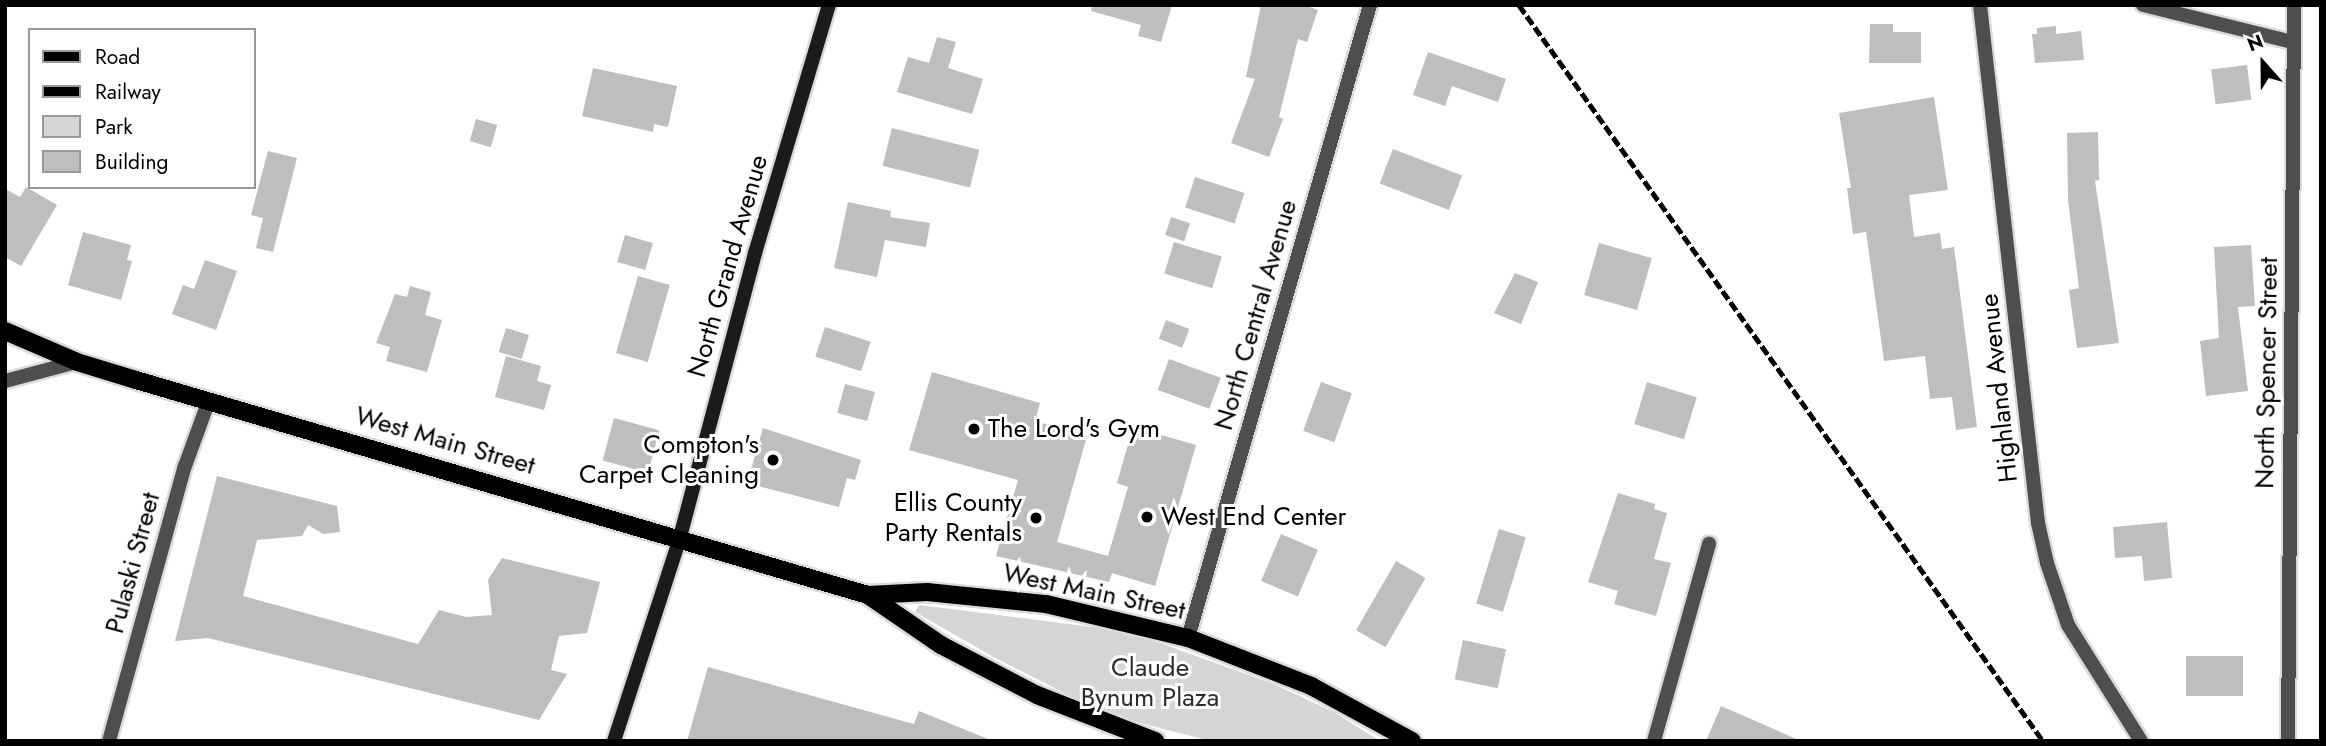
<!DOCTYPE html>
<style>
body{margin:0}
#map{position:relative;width:2326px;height:746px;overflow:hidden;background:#fff;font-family:Jost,sans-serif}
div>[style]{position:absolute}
.green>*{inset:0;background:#d5d5d5}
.building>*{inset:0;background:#bebebe;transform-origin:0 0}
.roads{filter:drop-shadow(2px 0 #dbdbdb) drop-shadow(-2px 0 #dbdbdb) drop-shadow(0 2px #dbdbdb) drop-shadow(0 -2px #dbdbdb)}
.street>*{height:14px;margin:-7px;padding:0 7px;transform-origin:7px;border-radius:7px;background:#4e4e4e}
.secondary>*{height:14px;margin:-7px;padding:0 7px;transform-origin:7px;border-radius:7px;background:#1b1b1b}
.primary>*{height:18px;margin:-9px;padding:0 9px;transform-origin:9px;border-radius:9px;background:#000}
.rail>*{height:5px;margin-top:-2.5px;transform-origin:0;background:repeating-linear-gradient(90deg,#000 0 10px,transparent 0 13.5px)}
.dots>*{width:19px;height:19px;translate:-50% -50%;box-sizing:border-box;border:4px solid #fff;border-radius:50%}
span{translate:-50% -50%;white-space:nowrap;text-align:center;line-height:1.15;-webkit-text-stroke:6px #fff;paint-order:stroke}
.street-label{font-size:26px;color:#000}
.poi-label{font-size:26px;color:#000}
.left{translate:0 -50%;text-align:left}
.right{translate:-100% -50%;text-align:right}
.park-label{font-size:26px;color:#2c2c2c}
.frame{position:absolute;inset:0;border:7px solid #000;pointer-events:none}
.legend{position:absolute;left:28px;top:28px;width:228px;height:161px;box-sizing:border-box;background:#fff;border:2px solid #999;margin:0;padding:9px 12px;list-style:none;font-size:21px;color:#000}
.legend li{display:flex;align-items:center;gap:14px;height:35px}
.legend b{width:35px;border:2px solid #999}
.north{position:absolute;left:2228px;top:28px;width:70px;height:70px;-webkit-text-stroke:5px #fff;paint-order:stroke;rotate:339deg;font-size:19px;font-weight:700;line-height:28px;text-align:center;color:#000}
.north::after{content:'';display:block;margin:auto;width:24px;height:32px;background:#000;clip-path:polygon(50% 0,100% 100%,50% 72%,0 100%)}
</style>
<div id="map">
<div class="green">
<div style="clip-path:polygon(919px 605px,1100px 628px,1160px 643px,1271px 683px,1334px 712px,1380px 741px,1211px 741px,1144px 724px,1092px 707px,999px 660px,915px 612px)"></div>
</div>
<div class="building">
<div style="clip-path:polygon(1092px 5px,1172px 5px,1161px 42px,1138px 36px,1141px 25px,1091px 11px)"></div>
<div style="clip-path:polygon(1261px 5px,1304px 5px,1318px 10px,1307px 42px,1298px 39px,1279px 117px,1283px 119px,1269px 157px,1231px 143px,1255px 79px,1246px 77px)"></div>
<div style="clip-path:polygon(1870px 24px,1893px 24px,1893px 32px,1921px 32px,1921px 63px,1869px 63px)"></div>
<div style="clip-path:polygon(2056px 26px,2056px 34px,2081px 31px,2084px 60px,2035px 63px,2032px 34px,2037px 34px,2037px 28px)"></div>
<div style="clip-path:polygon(937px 37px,956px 42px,948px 68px,983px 79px,972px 114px,897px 92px,908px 57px,929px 63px)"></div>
<div style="clip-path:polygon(1428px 52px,1506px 79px,1498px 102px,1452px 86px,1445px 106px,1413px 95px)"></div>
<div style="left:2247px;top:65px;width:35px;height:36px;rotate:83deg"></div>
<div style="clip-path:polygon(593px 68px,677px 86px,668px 127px,654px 124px,653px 132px,582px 116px)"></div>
<div style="clip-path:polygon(1934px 97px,1948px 190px,1909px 195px,1914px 237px,1940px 233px,1942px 249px,1954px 247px,1977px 427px,1956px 430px,1952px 397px,1930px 399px,1925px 356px,1884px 361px,1866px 232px,1853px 234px,1847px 188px,1851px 188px,1839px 113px)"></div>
<div style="left:476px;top:119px;width:22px;height:23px;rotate:16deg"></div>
<div style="left:892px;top:128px;width:90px;height:39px;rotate:14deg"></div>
<div style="clip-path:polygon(2098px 132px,2099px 180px,2095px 181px,2119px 343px,2077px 348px,2069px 290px,2079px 288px,2068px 200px,2067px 133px)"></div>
<div style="left:1393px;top:149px;width:74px;height:37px;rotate:21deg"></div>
<div style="clip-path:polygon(268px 151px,297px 158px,273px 252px,256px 248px,263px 218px,251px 215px)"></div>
<div style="left:1195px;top:177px;width:52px;height:32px;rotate:18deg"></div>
<div style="clip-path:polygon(26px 187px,57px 205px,21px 266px,5px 257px,5px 189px,20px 197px)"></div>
<div style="clip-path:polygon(848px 202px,891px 211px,890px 217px,930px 223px,926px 247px,885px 240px,877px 277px,834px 268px)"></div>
<div style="left:1171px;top:217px;width:20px;height:19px;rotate:18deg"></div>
<div style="clip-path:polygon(83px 232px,131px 245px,127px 260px,132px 261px,121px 300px,68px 285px)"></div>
<div style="left:625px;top:235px;width:29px;height:28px;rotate:16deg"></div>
<div style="left:1174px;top:242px;width:50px;height:33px;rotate:17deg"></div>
<div style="left:1599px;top:243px;width:55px;height:54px;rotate:16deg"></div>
<div style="clip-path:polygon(2251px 245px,2255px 306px,2238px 307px,2248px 391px,2206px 396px,2200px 341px,2219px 338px,2214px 247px)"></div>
<div style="clip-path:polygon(205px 260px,237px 271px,216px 330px,172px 314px,183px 285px,194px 289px)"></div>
<div style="clip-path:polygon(1515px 273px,1538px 282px,1521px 324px,1494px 313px)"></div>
<div style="left:638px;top:276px;width:33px;height:80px;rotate:16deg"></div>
<div style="clip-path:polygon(410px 286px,431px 292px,425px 315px,442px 320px,427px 372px,386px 361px,390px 347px,376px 343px,395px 294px,407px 297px)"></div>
<div style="left:1166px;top:320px;width:25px;height:20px;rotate:21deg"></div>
<div style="left:825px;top:327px;width:48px;height:31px;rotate:18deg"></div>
<div style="left:506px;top:328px;width:24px;height:25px;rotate:17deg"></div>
<div style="clip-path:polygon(506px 356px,541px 366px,537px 381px,551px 385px,544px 410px,495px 397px)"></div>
<div style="left:1169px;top:359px;width:55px;height:33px;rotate:20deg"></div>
<div style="clip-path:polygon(932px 372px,1040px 403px,1035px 421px,1087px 436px,1057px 542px,1108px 556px,1128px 487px,1117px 483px,1133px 427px,1196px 445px,1155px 586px,1112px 573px,1109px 582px,996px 556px,1018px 480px,909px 450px)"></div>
<div style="left:1321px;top:382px;width:33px;height:52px;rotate:20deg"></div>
<div style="left:1647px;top:382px;width:52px;height:44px;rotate:17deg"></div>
<div style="left:845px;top:384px;width:31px;height:30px;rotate:15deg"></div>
<div style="left:614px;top:418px;width:47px;height:44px;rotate:15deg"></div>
<div style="clip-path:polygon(763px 428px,861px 460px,855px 480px,847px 478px,839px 507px,747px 483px)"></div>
<div style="clip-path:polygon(217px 476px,337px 506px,340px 532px,323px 534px,308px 525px,302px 536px,257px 540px,243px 596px,418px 644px,439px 610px,466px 617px,492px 615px,488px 580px,502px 558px,600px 582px,587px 633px,559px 636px,551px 670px,567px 674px,539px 720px,208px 638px,175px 641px)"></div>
<div style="clip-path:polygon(1618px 493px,1655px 504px,1654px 509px,1667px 513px,1654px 559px,1671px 563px,1656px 616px,1614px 604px,1618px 591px,1588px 582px)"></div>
<div style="clip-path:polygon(2167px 522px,2172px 578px,2144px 581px,2142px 556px,2115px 558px,2113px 527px)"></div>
<div style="left:1499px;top:529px;width:28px;height:78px;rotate:17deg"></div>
<div style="left:1281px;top:534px;width:40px;height:51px;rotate:23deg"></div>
<div style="left:1396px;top:561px;width:34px;height:80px;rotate:30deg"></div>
<div style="left:1463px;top:640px;width:44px;height:40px;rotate:12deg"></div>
<div style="left:2186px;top:656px;width:57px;height:40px"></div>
<div style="clip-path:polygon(708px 667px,914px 724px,919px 711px,993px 741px,687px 741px)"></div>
<div style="clip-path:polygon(1721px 706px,1801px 741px,1706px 741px)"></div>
</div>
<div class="roads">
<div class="street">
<div style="left:1980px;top:5px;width:521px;rotate:83.61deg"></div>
<div style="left:2038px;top:523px;width:41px;rotate:77.3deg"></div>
<div style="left:2047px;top:563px;width:65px;rotate:71.3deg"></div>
<div style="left:2068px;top:625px;width:137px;rotate:57.8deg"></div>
<div style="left:2143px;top:5px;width:154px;rotate:13.9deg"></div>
<div style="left:5px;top:381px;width:74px;rotate:-14.8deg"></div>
<div style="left:1188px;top:638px;width:659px;rotate:-73.96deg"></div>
<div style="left:109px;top:741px;width:285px;rotate:-74.6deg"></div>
<div style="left:185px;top:466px;width:70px;rotate:-70deg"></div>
<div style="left:1654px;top:741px;width:205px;rotate:-74.4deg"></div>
<div style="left:2288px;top:741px;width:736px;rotate:-89.53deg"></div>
</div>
<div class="secondary">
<div style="left:614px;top:741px;width:210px;rotate:-72deg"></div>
<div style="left:679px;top:541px;width:298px;rotate:-75.2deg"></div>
<div style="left:755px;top:253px;width:259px;rotate:-73.4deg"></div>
</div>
<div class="primary">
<div style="left:5px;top:331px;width:78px;rotate:23.3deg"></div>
<div style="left:77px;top:362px;width:62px;rotate:17deg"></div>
<div style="left:136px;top:380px;width:763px;rotate:16.37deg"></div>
<div style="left:868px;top:595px;width:59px;rotate:-2.9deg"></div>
<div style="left:927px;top:592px;width:120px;rotate:5.8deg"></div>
<div style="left:1046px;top:604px;width:146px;rotate:13.5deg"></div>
<div style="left:1188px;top:638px;width:132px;rotate:21.3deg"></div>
<div style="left:1311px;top:686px;width:115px;rotate:28.6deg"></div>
<div style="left:868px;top:595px;width:88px;rotate:34.4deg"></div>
<div style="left:941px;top:645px;width:108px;rotate:27.5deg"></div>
<div style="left:1037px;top:695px;width:127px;rotate:21.3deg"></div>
</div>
</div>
<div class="rail">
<div style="left:1519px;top:5px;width:903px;rotate:54.55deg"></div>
</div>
<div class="dots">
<div style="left:974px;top:429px;background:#000"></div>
<div style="left:773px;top:460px;background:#000"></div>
<div style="left:1147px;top:517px;background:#000"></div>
<div style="left:1036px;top:518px;background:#000"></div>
</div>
<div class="street-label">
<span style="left:728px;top:266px;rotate:-74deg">North Grand Avenue</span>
<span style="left:1256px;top:315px;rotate:-74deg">North Central Avenue</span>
<span style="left:2267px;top:373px;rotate:-89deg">North Spencer Street</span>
<span style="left:1999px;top:388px;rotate:-96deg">Highland Avenue</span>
<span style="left:445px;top:441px;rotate:16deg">West Main Street</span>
<span style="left:133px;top:563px;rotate:-75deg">Pulaski Street</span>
<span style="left:1094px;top:592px;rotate:12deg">West Main Street</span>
</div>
<div class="poi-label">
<span class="left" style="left:988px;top:429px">The Lord's Gym</span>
<span class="right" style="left:759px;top:460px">Compton's<br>Carpet Cleaning</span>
<span class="right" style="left:1022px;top:518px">Ellis County<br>Party Rentals</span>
<span class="left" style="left:1161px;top:517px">West End Center</span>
</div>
<div class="park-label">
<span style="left:1150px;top:683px">Claude<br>Bynum Plaza</span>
</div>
<div class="frame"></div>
<ul class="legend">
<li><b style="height:9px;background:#000"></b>Road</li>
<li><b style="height:9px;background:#000"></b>Railway</li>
<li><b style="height:19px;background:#d5d5d5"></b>Park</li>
<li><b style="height:19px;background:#bebebe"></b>Building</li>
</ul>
<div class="north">N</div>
</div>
